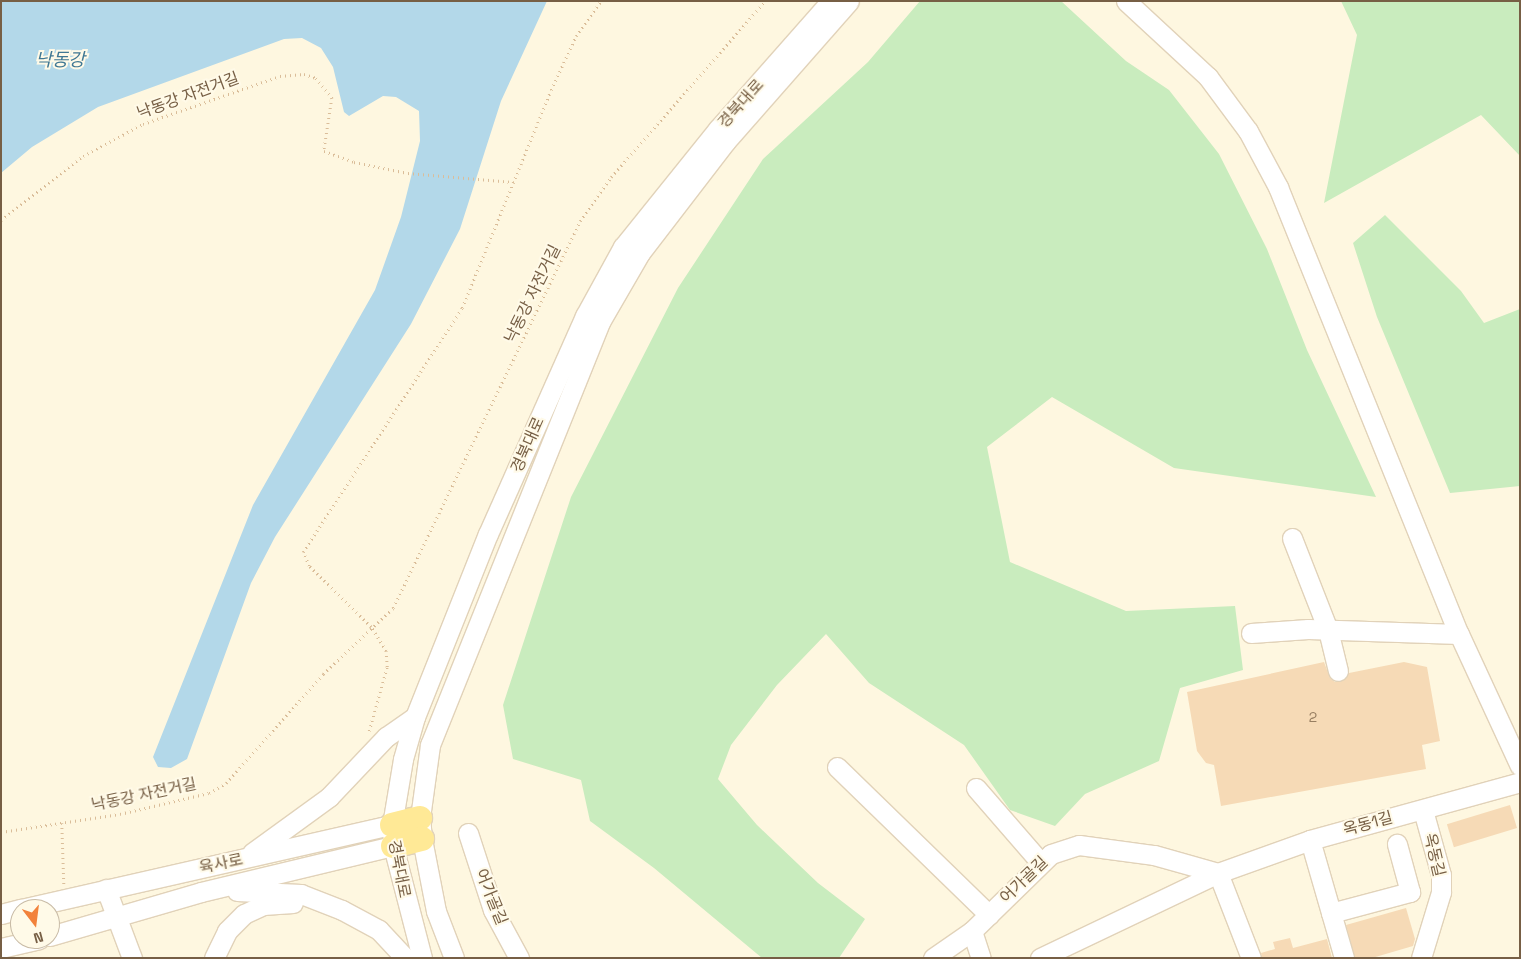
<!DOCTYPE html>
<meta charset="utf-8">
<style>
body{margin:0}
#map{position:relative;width:1521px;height:959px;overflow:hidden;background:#fef7e0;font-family:"Space Grotesk","Noto Sans KR",sans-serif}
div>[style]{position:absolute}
.green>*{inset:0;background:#c9ecbe}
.water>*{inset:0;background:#b3d8e9}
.building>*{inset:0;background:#f6dab6;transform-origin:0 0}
.path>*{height:2.5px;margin-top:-1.25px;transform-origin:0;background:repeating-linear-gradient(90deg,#dabd99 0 1px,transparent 0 5px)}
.roads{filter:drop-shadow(1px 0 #e1d2b9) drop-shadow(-1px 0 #e1d2b9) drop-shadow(0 1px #e1d2b9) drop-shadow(0 -1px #e1d2b9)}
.minor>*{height:19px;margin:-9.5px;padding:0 9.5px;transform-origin:9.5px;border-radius:9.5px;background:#fff}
.major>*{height:24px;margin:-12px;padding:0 12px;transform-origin:12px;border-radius:12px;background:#ffe996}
span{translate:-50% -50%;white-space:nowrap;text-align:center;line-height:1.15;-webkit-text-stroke:4px #fffae8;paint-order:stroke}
.number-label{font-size:14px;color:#977e61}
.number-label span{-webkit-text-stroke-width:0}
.street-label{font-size:16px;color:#775f45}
.water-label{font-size:18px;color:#407894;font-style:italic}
.frame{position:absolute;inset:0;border:2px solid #775f45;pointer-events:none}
.north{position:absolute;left:10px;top:899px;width:50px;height:50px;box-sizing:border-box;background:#fffae8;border:1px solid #c9bca7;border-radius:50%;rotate:165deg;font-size:14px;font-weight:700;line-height:20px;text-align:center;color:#775f45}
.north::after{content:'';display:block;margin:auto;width:18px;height:22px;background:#f2823b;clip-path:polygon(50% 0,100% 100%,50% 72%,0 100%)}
</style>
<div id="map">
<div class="green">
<div style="clip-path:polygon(920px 1px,1061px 1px,1126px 61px,1169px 90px,1219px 154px,1267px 249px,1307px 350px,1376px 497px,1174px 468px,1052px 397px,987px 447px,1010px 562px,1126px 611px,1235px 606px,1243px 670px,1180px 688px,1159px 761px,1085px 794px,1055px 826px,1010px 810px,964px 745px,869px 683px,826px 634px,777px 685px,731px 745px,718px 779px,757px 825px,818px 883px,865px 919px,839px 958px,762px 958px,654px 868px,590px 821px,581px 780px,513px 759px,503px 705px,571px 497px,678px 288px,763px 159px,868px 62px)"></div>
<div style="clip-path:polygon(1341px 1px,1520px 1px,1520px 156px,1481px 115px,1324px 203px,1357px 35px)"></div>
<div style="clip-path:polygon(1385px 215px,1461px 291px,1484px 323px,1520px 309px,1520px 486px,1450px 493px,1377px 317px,1353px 243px)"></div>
</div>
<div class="water">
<div style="clip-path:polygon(1px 1px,547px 1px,501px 101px,460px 229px,411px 324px,275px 537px,251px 583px,187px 759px,171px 768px,158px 767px,153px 757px,253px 505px,375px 290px,401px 217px,420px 141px,419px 111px,396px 97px,383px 96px,349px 116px,344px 112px,333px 67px,321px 48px,302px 38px,284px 39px,98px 107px,32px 147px,1px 173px)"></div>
</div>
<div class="building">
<div style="clip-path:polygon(1324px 662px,1330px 678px,1335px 682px,1345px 679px,1349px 673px,1404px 662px,1427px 667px,1440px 741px,1422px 745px,1426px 769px,1221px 806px,1214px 765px,1206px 763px,1197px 751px,1187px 692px)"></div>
<div style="left:1510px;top:805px;width:24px;height:66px;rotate:73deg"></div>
<div style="clip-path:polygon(1406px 908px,1415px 939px,1413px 946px,1372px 958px,1355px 958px,1346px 925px)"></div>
<div style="clip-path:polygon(1290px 938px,1293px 948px,1327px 939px,1332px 958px,1262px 958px,1261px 953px,1275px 949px,1273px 942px)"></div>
</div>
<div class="path">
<div style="left:1px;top:220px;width:104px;rotate:-38deg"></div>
<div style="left:83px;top:156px;width:68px;rotate:-28.1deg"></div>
<div style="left:143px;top:124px;width:145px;rotate:-19.3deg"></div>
<div style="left:280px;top:76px;width:24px;rotate:-5deg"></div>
<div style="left:304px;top:74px;width:13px;rotate:18deg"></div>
<div style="left:316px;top:78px;width:26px;rotate:51deg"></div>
<div style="left:332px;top:98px;width:54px;rotate:98.6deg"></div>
<div style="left:324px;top:151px;width:32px;rotate:20deg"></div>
<div style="left:354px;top:162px;width:55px;rotate:11.5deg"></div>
<div style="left:408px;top:173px;width:106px;rotate:4.9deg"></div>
<div style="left:369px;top:731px;width:66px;rotate:-74.3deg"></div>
<div style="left:387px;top:667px;width:16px;rotate:-94deg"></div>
<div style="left:386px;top:651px;width:28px;rotate:-122deg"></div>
<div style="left:371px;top:627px;width:87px;rotate:-135.5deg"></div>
<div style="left:309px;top:566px;width:15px;rotate:-113deg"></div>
<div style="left:303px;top:552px;width:291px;rotate:-56.9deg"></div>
<div style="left:462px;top:308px;width:235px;rotate:-67.8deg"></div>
<div style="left:551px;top:90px;width:60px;rotate:-65.2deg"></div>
<div style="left:576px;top:36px;width:43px;rotate:-54.5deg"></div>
<div style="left:62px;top:823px;width:61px;rotate:88.1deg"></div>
<div style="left:1px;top:832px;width:120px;rotate:-8.6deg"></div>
<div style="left:120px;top:814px;width:91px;rotate:-13.3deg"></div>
<div style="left:209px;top:793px;width:20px;rotate:-30deg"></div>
<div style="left:226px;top:783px;width:146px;rotate:-48.3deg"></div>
<div style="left:323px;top:674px;width:96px;rotate:-43.3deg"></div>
<div style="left:393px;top:608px;width:430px;rotate:-64.2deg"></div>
<div style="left:580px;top:221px;width:54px;rotate:-54.8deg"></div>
<div style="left:611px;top:177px;width:234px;rotate:-48.8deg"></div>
</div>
<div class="roads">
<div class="minor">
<div style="left:1126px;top:1px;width:112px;rotate:42.8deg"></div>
<div style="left:1208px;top:77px;width:67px;rotate:53.5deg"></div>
<div style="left:1248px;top:131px;width:64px;rotate:61.8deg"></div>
<div style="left:1278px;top:187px;width:482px;rotate:68deg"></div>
<div style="left:1459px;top:634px;width:145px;rotate:65.2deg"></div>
<div style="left:1292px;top:538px;width:99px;rotate:68.6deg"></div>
<div style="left:1328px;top:630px;width:42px;rotate:76.3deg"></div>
<div style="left:1251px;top:633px;width:57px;rotate:-4deg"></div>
<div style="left:1308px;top:629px;width:151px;rotate:1.9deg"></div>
<div style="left:837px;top:767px;width:212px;rotate:44.2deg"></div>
<div style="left:976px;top:788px;width:99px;rotate:49.1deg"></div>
<div style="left:468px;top:833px;width:81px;rotate:72deg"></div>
<div style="left:493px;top:910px;width:55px;rotate:61.6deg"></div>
<div style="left:1310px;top:840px;width:123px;rotate:73.9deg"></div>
<div style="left:252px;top:853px;width:95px;rotate:-36deg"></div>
<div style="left:329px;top:797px;width:83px;rotate:-46.5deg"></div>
<div style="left:386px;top:737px;width:35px;rotate:-35deg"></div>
<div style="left:1218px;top:873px;width:91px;rotate:68.8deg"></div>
<div style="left:106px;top:889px;width:74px;rotate:69.4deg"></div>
<div style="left:237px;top:891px;width:64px;rotate:2.7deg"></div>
<div style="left:301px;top:894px;width:44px;rotate:21.3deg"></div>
<div style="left:342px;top:910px;width:42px;rotate:28.4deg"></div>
<div style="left:379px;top:930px;width:38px;rotate:47deg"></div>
<div style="left:21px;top:909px;width:380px;rotate:-12.8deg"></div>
<div style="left:1331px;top:913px;width:82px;rotate:-14.9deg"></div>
<div style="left:1410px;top:892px;width:50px;rotate:-105.2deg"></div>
<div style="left:1px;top:914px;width:20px;rotate:-15deg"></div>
<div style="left:972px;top:931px;width:28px;rotate:72deg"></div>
<div style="left:50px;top:936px;width:157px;rotate:-16.2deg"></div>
<div style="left:201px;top:892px;width:197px;rotate:-13.5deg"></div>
<div style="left:1px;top:948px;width:39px;rotate:-13deg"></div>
<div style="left:214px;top:958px;width:30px;rotate:-64deg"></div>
<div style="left:227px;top:931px;width:24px;rotate:-45deg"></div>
<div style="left:244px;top:914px;width:21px;rotate:-25deg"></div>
<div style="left:263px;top:905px;width:30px;rotate:-4deg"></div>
<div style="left:422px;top:958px;width:116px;rotate:-104.5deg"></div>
<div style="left:393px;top:846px;width:21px;rotate:-93deg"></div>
<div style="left:392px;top:825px;width:67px;rotate:-80.5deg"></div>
<div style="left:403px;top:759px;width:44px;rotate:-74.1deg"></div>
<div style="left:415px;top:717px;width:197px;rotate:-68.3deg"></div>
<div style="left:488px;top:534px;width:239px;rotate:-66deg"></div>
<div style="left:585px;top:316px;width:79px;rotate:-61.2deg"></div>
<div style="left:623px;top:247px;width:151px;rotate:-51.2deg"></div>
<div style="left:718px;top:129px;width:171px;rotate:-48.6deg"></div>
<div style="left:454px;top:958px;width:50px;rotate:-111deg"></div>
<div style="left:436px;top:911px;width:73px;rotate:-101deg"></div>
<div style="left:422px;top:839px;width:21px;rotate:-95deg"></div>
<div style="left:420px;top:818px;width:74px;rotate:-82.2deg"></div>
<div style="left:430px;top:745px;width:456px;rotate:-68.1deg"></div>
<div style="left:600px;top:322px;width:80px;rotate:-59.9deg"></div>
<div style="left:640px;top:253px;width:141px;rotate:-52.5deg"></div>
<div style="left:726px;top:141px;width:186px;rotate:-48.7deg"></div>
<div style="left:933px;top:958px;width:47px;rotate:-34.7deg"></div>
<div style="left:972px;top:931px;width:110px;rotate:-44.3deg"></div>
<div style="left:1051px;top:854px;width:29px;rotate:-18deg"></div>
<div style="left:1079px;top:845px;width:76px;rotate:7.6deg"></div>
<div style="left:1154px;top:855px;width:66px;rotate:15.7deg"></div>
<div style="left:1040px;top:958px;width:197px;rotate:-25.5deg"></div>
<div style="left:1218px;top:873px;width:98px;rotate:-19.7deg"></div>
<div style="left:1310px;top:840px;width:218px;rotate:-15.4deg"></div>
<div style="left:1421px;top:958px;width:69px;rotate:-73.1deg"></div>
<div style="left:1441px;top:892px;width:17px;rotate:-90deg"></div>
<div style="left:1441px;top:875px;width:67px;rotate:-105.5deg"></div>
</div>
<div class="major">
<div style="left:392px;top:825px;width:29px;rotate:-14deg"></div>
<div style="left:393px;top:846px;width:30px;rotate:-14deg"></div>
</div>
</div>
<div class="number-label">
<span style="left:1313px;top:717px">2</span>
</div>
<div class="street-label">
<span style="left:188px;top:96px;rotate:-20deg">낙동강 자전거길</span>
<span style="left:741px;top:104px;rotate:-48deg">경북대로</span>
<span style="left:533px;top:294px;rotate:-64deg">낙동강 자전거길</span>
<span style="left:528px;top:445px;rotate:-66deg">경북대로</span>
<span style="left:144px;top:795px;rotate:-12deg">낙동강 자전거길</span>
<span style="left:1368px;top:824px;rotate:-15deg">옥동1길</span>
<span style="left:1434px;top:855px;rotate:77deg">옥동길</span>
<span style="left:221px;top:864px;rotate:-12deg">육사로</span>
<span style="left:399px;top:869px;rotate:79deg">경북대로</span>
<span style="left:1024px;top:880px;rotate:-44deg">어가골길</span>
<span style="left:491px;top:897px;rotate:68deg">어가골길</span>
</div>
<div class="water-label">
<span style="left:60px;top:60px">낙동강</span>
</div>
<div class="frame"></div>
<div class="north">N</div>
</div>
